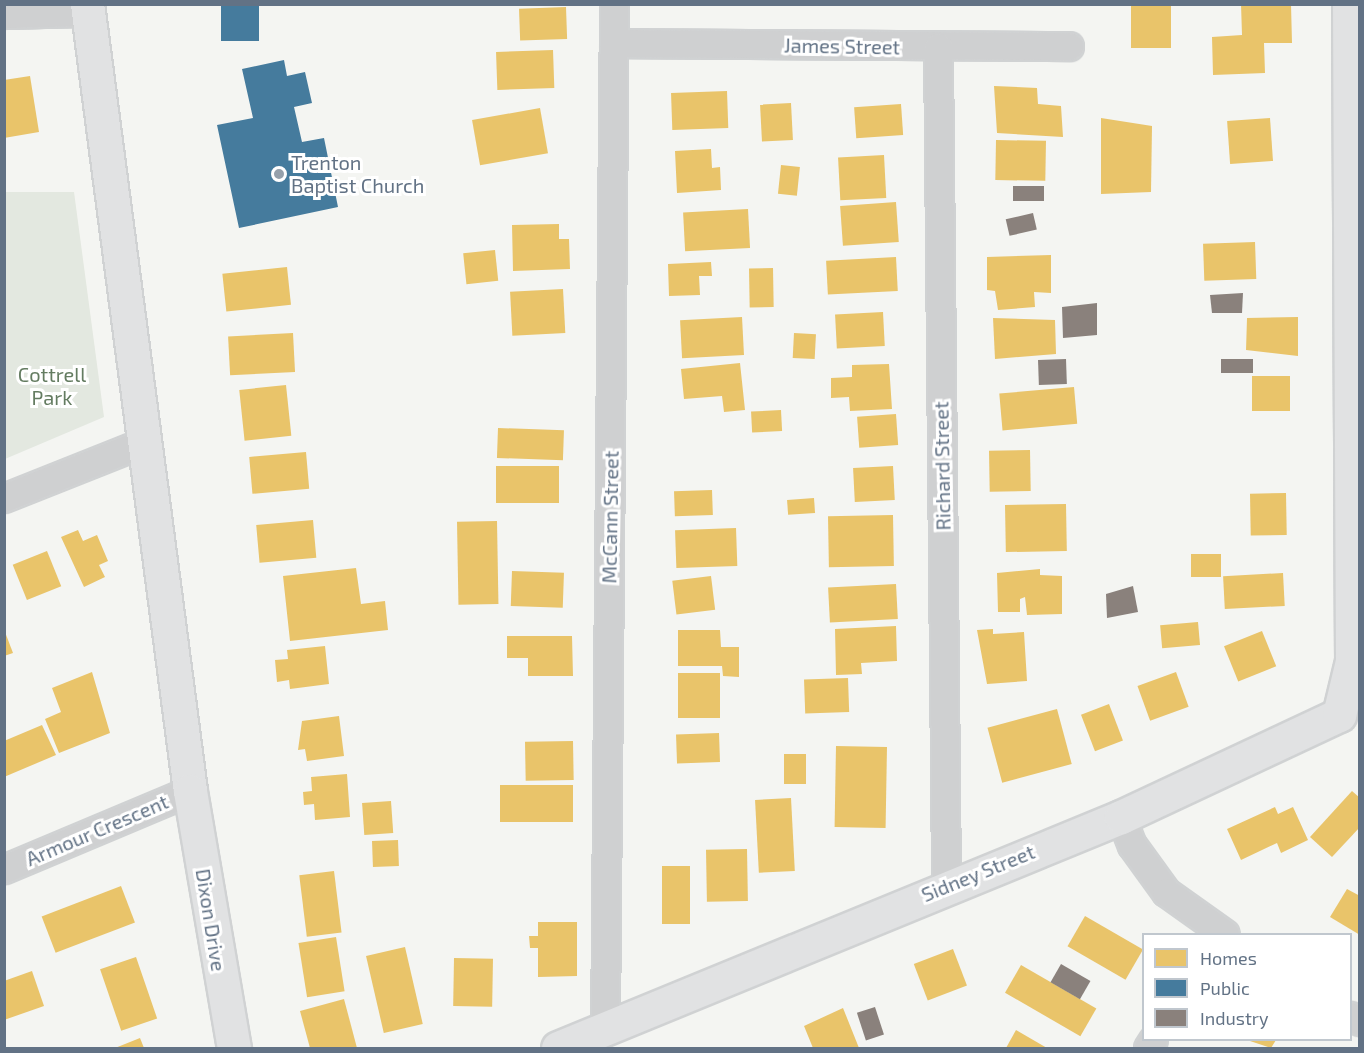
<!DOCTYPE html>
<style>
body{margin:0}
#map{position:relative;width:1364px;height:1053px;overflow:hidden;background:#f4f5f2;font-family:"Exo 2",sans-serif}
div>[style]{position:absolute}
.green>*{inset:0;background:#e3e8e0}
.homes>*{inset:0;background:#e9c46a;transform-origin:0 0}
.public>*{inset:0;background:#457b9d;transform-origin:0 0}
.industry>*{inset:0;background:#8a817c;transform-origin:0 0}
.roads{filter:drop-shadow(2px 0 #d0d2d3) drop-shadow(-2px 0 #d0d2d3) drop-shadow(0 2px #d0d2d3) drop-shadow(0 -2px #d0d2d3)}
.street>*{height:27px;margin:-13.5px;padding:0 13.5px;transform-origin:13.5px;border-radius:13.5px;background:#cfd0d1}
.secondary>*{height:33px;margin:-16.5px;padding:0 16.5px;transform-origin:16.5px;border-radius:16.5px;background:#e1e2e3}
.dots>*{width:16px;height:16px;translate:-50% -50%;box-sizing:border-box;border:3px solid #fff;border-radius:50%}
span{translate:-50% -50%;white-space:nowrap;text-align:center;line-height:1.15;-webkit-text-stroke:6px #fff;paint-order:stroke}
.street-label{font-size:20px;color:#627285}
.poi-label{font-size:20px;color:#627285}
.left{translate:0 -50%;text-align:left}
.park-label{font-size:20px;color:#647c61}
.frame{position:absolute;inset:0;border:6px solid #627285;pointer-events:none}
.legend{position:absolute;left:1142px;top:933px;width:210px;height:108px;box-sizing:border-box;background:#fff;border:2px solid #c0c7ce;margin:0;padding:8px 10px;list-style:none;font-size:18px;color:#627285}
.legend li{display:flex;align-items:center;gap:12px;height:30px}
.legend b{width:30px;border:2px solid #c0c7ce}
</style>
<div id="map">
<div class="green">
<div style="clip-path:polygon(5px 192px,74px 192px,104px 417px,5px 459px)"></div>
</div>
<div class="homes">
<div style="clip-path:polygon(1241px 4px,1291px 4px,1292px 43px,1264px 43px,1265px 73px,1213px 75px,1212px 37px,1242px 35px)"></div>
<div style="left:1131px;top:5px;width:40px;height:43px"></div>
<div style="left:566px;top:7px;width:32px;height:47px;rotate:88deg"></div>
<div style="left:553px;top:50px;width:38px;height:57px;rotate:88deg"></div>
<div style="clip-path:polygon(30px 76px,39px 132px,4px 138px,4px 80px)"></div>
<div style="clip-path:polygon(994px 86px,1037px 88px,1038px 104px,1061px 106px,1063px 137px,997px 133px)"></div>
<div style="left:727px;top:91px;width:37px;height:56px;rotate:88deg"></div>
<div style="left:791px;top:103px;width:37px;height:31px;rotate:87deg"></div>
<div style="left:901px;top:104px;width:31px;height:47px;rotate:86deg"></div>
<div style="left:540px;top:108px;width:46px;height:69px;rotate:80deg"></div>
<div style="clip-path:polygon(1101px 118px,1152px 126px,1151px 192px,1101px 194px)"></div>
<div style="left:1270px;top:118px;width:43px;height:43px;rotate:86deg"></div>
<div style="left:996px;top:140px;width:50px;height:40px;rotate:1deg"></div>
<div style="clip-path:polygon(711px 149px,712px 168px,720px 167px,721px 190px,677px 193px,675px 151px)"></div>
<div style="left:884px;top:155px;width:43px;height:46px;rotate:87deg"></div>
<div style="left:781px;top:165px;width:19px;height:29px;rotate:6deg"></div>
<div style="left:896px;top:202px;width:40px;height:56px;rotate:86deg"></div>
<div style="left:748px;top:209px;width:39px;height:65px;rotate:87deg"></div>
<div style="clip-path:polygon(559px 224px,559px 239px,569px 239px,570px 269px,513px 271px,512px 225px)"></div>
<div style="left:1255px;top:242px;width:37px;height:52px;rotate:88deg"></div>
<div style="left:495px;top:250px;width:31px;height:32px;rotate:84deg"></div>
<div style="clip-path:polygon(1051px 255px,1051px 293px,1034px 292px,1035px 307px,998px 310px,995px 291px,987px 290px,987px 257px)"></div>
<div style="left:896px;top:257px;width:34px;height:70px;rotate:87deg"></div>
<div style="clip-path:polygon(711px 262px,712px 276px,699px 276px,700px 295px,669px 296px,668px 264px)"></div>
<div style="left:287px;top:267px;width:38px;height:65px;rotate:84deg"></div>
<div style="left:773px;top:268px;width:39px;height:24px;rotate:89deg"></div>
<div style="left:563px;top:289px;width:44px;height:53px;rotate:87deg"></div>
<div style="left:883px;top:312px;width:34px;height:48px;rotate:87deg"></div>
<div style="left:742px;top:317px;width:38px;height:62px;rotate:87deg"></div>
<div style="clip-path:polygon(1298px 317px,1298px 356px,1246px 350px,1247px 318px)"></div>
<div style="clip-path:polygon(993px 318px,1055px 320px,1056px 354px,995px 359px)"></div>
<div style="left:293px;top:333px;width:39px;height:65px;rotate:87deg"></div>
<div style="left:794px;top:333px;width:22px;height:25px;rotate:3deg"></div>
<div style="clip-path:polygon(740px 363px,745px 410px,724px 412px,722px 396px,684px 399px,681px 369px)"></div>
<div style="clip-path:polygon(889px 364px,892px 409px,850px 411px,849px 397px,831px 398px,831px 378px,852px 377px,852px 365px)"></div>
<div style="left:1290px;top:376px;width:35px;height:38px;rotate:90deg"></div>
<div style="left:286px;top:385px;width:51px;height:47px;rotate:84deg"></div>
<div style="left:1074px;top:387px;width:37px;height:75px;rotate:85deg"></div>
<div style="left:781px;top:410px;width:21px;height:30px;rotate:87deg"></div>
<div style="left:896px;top:414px;width:31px;height:39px;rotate:86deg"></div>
<div style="left:498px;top:428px;width:66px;height:30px;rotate:2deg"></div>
<div style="left:1030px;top:450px;width:41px;height:41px;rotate:89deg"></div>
<div style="left:306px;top:452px;width:37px;height:57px;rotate:85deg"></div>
<div style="left:496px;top:466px;width:63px;height:37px"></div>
<div style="left:893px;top:466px;width:34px;height:40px;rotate:87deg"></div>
<div style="left:712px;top:490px;width:25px;height:38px;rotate:88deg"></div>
<div style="left:1286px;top:493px;width:42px;height:36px;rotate:89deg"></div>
<div style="left:814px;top:498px;width:15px;height:27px;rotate:86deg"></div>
<div style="left:1066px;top:504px;width:47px;height:61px;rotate:89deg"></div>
<div style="left:893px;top:515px;width:51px;height:65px;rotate:89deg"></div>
<div style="left:313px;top:520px;width:38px;height:57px;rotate:85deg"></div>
<div style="left:497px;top:521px;width:83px;height:40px;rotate:89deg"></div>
<div style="left:736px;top:528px;width:38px;height:61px;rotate:88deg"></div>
<div style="clip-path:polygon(78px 530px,83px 541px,97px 535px,108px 561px,99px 565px,105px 577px,84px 587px,61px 537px)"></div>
<div style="left:47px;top:551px;width:38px;height:37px;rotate:68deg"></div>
<div style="left:1191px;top:554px;width:30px;height:23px"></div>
<div style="clip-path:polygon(356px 568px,361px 604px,385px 601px,388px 630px,290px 641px,283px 576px)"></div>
<div style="clip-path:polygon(1040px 569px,1040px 575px,1062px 576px,1062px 614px,1027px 615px,1025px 597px,1020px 599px,1020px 612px,998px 612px,997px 573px)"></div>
<div style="left:512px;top:571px;width:52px;height:35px;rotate:2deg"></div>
<div style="left:1283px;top:573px;width:33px;height:60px;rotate:87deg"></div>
<div style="left:711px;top:576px;width:34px;height:39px;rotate:83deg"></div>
<div style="left:896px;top:584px;width:35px;height:68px;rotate:87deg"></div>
<div style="left:1198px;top:622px;width:23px;height:38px;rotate:85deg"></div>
<div style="clip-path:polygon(896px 626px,897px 661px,861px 663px,862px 674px,836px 675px,835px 629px)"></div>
<div style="clip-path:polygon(993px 629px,993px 634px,1024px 632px,1027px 681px,987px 684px,977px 630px)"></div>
<div style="clip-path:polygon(678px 630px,720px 630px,721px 647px,739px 647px,739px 677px,723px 676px,722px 666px,678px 666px)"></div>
<div style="left:1262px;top:631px;width:38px;height:41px;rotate:68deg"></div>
<div style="clip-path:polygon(5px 632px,13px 653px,4px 656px,4px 633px)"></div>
<div style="clip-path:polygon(507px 636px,572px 636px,573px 676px,528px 676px,528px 658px,507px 658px)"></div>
<div style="clip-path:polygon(325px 646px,329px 684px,290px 689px,289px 680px,277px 682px,275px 660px,288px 659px,287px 650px)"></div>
<div style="clip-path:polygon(92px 672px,110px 733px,59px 753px,45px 719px,61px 712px,52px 688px)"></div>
<div style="left:1176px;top:672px;width:37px;height:41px;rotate:70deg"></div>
<div style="left:678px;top:673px;width:42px;height:45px"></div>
<div style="left:848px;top:678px;width:34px;height:44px;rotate:88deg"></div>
<div style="left:1109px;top:704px;width:39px;height:30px;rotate:69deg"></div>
<div style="left:1057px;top:709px;width:57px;height:72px;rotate:75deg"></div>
<div style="clip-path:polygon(339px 716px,344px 756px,307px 761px,305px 749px,298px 750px,302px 721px)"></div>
<div style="clip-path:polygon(42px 725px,56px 755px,4px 777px,4px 741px)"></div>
<div style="left:719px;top:733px;width:29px;height:43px;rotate:88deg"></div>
<div style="left:573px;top:741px;width:39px;height:48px;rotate:89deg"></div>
<div style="left:836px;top:746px;width:51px;height:81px;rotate:1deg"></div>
<div style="left:784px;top:754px;width:22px;height:30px"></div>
<div style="clip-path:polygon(347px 774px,350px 817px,315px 820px,314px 804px,304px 805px,303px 792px,312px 791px,311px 777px)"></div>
<div style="left:573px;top:785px;width:37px;height:73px;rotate:90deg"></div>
<div style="clip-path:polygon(1352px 791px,1360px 798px,1360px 827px,1332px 857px,1310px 837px)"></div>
<div style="left:791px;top:798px;width:73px;height:36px;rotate:87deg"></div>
<div style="left:391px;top:801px;width:32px;height:29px;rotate:86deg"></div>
<div style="clip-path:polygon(1275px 807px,1278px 814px,1293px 807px,1308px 840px,1281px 853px,1277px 843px,1241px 860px,1227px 829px)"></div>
<div style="left:398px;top:840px;width:26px;height:26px;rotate:88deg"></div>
<div style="left:747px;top:849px;width:52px;height:41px;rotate:89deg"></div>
<div style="left:662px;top:866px;width:28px;height:58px"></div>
<div style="left:334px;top:871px;width:62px;height:35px;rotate:83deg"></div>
<div style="left:121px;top:886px;width:39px;height:85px;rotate:69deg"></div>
<div style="clip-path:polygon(1347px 889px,1360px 896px,1360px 935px,1330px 917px)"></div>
<div style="left:1085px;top:916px;width:67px;height:35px;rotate:30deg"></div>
<div style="clip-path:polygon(538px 922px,577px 922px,577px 976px,538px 977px,538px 948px,530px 948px,529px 936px,538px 936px)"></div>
<div style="left:336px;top:937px;width:55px;height:38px;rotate:81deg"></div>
<div style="left:405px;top:947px;width:79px;height:40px;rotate:77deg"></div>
<div style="left:953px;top:949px;width:39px;height:42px;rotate:69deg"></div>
<div style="left:136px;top:957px;width:65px;height:38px;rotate:71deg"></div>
<div style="left:454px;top:958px;width:39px;height:48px;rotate:1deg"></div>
<div style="left:1021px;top:965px;width:87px;height:32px;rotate:30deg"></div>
<div style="clip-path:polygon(32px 971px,44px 1006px,4px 1020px,4px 981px)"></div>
<div style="clip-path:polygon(344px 999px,357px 1048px,310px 1048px,300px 1011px)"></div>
<div style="clip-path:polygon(843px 1008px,859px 1048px,813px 1048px,804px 1026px)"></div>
<div style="clip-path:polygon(1016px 1030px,1047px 1048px,1006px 1048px)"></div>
<div style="clip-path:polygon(140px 1038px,144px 1048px,115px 1048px)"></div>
<div style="clip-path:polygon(1247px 1040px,1276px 1040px,1271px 1048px)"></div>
</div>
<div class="public">
<div style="left:221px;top:4px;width:38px;height:37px"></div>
<div style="clip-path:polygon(284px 60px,287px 76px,305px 72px,312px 103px,294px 107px,302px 142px,324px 138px,338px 207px,239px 228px,217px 125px,253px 118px,242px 69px)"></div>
</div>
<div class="industry">
<div style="left:1013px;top:186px;width:31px;height:15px"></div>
<div style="left:1033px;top:213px;width:17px;height:28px;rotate:77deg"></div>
<div style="clip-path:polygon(1243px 293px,1242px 313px,1212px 313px,1210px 295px)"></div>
<div style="clip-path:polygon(1097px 303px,1097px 335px,1063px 338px,1062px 307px)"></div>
<div style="left:1066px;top:359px;width:25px;height:28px;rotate:88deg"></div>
<div style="left:1221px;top:359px;width:32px;height:14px"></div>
<div style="clip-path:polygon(1133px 586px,1138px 612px,1107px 618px,1106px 594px)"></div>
<div style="left:1061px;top:964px;width:34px;height:21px;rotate:30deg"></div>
<div style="left:875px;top:1007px;width:29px;height:19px;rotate:72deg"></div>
</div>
<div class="roads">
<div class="street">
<div style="left:4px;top:14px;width:84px;rotate:-1.4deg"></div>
<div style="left:614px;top:43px;width:455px;rotate:0.4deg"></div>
<div style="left:938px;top:47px;width:838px;rotate:89.45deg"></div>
<div style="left:4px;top:498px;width:149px;rotate:-21.7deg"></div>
<div style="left:1121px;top:817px;width:30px;rotate:69deg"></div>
<div style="left:1132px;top:845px;width:58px;rotate:54.1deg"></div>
<div style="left:1166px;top:892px;width:72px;rotate:35.4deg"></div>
<div style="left:4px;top:869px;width:202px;rotate:-22.8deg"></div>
<div style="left:1350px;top:1016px;width:11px;rotate:27deg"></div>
<div style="left:605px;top:1030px;width:1026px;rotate:-89.5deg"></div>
<div style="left:1148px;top:1048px;width:9px;rotate:-58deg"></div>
</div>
<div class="secondary">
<div style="left:87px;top:4px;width:794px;rotate:82.54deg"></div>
<div style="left:190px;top:791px;width:261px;rotate:80.3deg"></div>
<div style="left:558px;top:1048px;width:609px;rotate:-22.31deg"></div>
<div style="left:1121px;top:817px;width:241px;rotate:-25.1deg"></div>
<div style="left:1339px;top:715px;width:56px;rotate:-76.5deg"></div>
<div style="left:1352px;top:661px;width:657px;rotate:-90.26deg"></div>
</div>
</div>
<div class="dots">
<div style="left:279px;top:174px;background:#95a0ab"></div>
</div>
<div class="street-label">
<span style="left:842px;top:46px;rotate:1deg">James Street</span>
<span style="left:942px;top:466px;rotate:-91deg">Richard Street</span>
<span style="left:610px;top:517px;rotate:-89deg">McCann Street</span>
<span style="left:97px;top:830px;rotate:-23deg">Armour Crescent</span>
<span style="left:978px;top:873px;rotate:-22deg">Sidney Street</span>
<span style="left:211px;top:920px;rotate:81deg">Dixon Drive</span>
</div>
<div class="poi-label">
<span class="left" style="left:291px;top:174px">Trenton<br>Baptist Church</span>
</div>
<div class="park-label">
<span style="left:52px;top:386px">Cottrell<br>Park</span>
</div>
<div class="frame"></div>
<ul class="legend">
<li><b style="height:16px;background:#e9c46a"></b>Homes</li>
<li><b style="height:16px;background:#457b9d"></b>Public</li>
<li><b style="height:16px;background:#8a817c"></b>Industry</li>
</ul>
</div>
